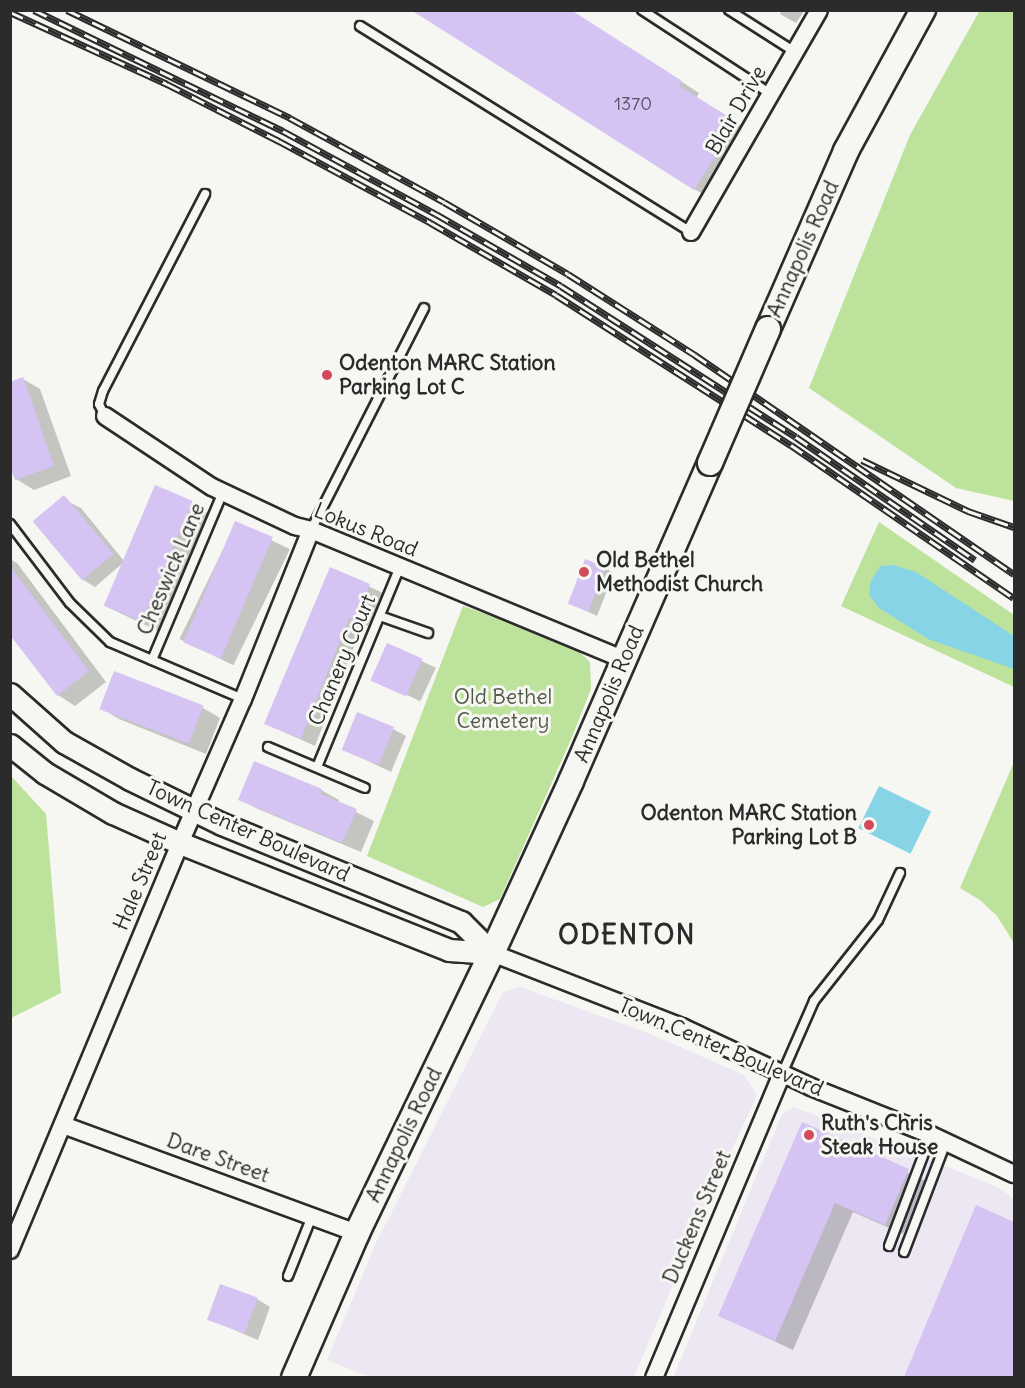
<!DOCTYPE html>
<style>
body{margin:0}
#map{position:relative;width:1025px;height:1388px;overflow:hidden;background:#f6f6f2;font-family:Delius,sans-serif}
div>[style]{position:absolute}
.built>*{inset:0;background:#ece7f3}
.green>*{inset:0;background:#bde29c}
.water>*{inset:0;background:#86d4e5;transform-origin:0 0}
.shadow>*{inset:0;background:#0003;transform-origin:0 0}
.building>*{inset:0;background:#d5c3f4;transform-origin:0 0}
.roads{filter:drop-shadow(2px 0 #2b2b2b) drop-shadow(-2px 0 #2b2b2b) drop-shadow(0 2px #2b2b2b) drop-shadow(0 -2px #2b2b2b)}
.service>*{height:8px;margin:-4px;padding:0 4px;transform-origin:4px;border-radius:4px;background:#f6f6f2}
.minor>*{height:16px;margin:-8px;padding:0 8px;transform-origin:8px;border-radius:8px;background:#f6f6f2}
.tertiary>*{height:21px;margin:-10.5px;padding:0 10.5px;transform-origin:10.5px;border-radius:10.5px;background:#f6f6f2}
.secondary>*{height:24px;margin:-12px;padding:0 12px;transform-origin:12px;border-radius:12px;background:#f6f6f2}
.rail>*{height:7px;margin-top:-3.5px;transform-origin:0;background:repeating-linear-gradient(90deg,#f6f6f2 0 14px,#2b2b2b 0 28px);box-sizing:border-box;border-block:2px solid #2b2b2b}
.bridges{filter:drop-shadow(2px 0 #2b2b2b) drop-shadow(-2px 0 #2b2b2b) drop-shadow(0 2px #2b2b2b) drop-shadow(0 -2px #2b2b2b)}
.secondary-bridge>*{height:24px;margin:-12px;padding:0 12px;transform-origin:12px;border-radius:12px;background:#f6f6f2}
.dots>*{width:16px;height:16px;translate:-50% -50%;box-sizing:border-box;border:3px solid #f6f6f2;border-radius:50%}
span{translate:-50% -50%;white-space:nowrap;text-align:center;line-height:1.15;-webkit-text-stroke:6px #f6f6f2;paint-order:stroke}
.number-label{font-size:18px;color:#56515d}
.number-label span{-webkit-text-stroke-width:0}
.street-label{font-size:21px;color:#2b2b2b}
.poi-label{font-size:21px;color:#2b2b2b;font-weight:700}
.left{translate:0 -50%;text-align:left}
.right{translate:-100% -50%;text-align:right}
.park-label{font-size:21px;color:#505947}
.district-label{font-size:27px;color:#2b2b2b;font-weight:700;letter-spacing:1.5px}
.frame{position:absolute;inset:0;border:12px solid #2b2b2b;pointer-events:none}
</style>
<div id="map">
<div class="built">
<div style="clip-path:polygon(520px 987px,648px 1033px,744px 1075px,757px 1095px,706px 1206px,634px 1377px,370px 1377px,327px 1360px,376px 1243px,503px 992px)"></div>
<div style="clip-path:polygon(794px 1107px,958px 1171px,999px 1188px,1014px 1199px,1014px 1377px,673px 1378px,782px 1114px)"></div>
</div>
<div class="green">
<div style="clip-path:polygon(980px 10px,1014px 11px,1014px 501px,956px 488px,809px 388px,910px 135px)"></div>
<div style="clip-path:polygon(879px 522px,1014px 615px,1014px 687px,841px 606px)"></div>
<div style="clip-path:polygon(463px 606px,571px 644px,590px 662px,591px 689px,572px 737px,500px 899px,483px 907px,367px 856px)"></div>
<div style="clip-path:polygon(1014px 762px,1014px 943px,997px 916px,980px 900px,960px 888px)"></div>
<div style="clip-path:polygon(11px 776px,46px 814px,61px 993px,11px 1018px)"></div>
</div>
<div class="water">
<div style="clip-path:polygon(893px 565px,916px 572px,1014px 636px,1014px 669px,928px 639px,879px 608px,869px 595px,871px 580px,881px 566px)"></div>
<div style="left:879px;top:786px;width:58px;height:47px;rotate:26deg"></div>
</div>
<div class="shadow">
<div style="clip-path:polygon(570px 10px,699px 93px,696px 98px,754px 133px,712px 199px,694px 189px)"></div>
<div style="clip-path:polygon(782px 10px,805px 10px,796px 23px,780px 14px)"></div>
<div style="clip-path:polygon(23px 379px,40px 389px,71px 476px,34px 490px,16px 479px)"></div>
<div style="clip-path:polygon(156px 487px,210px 513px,160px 632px,105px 606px,123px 563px,95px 587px,82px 579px,67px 501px,81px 508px,124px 561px)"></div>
<div style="left:236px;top:523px;width:60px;height:129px;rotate:26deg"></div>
<div style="clip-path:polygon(10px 559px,17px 563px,106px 682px,75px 706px,58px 695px,10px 632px)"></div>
<div style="clip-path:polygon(605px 568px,614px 573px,597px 616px,569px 603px)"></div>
<div style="clip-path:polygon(331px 569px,383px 593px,368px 626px,363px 624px,315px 746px,266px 724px)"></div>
<div style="left:387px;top:645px;width:54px;height:37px;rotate:25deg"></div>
<div style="clip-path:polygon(115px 673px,203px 708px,220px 718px,206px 754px,119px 719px,101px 708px)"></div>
<div style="clip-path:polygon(393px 729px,406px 736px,391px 772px,343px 749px)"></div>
<div style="clip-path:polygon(321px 790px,339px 800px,338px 803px,374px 821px,361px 852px,258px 809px,240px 799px)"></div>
<div style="clip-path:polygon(802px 1124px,926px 1181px,903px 1234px,853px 1212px,793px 1350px,720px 1316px)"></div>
<div style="clip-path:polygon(977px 1207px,1014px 1223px,1014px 1378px,905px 1378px)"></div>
<div style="clip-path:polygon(257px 1299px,270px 1307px,258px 1340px,209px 1319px)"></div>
</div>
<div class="building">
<div style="clip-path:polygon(411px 10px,571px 10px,682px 81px,679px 86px,737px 122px,694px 190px)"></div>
<div style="clip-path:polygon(23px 377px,54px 466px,15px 480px,10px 467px,10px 382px)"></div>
<div style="left:155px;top:485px;width:41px;height:131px;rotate:23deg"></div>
<div style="left:64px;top:495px;width:77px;height:41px;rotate:50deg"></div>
<div style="left:235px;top:521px;width:41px;height:132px;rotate:23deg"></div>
<div style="left:585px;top:559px;width:22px;height:48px;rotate:21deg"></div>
<div style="clip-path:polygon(10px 566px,89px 671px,57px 696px,10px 635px)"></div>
<div style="clip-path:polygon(330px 567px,370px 584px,355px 620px,349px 618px,301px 739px,264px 724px)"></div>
<div style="left:387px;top:643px;width:39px;height:41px;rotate:24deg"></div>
<div style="left:114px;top:671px;width:96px;height:41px;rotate:21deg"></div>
<div style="left:357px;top:712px;width:40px;height:41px;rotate:22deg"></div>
<div style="clip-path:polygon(254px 761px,322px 789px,320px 794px,357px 809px,342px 843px,238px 800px)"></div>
<div style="clip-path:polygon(802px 1122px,909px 1169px,885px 1225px,835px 1203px,775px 1341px,718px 1316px)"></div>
<div style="clip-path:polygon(976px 1205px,1014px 1222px,1014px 1377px,904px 1377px)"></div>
<div style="left:220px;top:1284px;width:40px;height:38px;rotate:20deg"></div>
</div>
<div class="roads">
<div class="service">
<div style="left:642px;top:10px;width:154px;rotate:33.1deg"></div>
<div style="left:729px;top:10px;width:78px;rotate:32.5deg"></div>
<div style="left:360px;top:26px;width:390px;rotate:31.9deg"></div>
<div style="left:105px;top:416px;width:13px;rotate:-117deg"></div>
<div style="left:99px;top:404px;width:14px;rotate:-73deg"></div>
<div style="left:103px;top:391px;width:222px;rotate:-62.6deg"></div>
<div style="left:10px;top:524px;width:99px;rotate:52.8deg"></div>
<div style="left:70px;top:603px;width:56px;rotate:44.3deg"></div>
<div style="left:110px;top:642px;width:145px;rotate:23.2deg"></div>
<div style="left:311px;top:530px;width:249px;rotate:-63deg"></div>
<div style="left:380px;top:616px;width:51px;rotate:19.5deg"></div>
<div style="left:152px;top:660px;width:182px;rotate:-67.1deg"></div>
<div style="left:268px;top:747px;width:105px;rotate:22.9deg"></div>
<div style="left:317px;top:767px;width:217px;rotate:-67.5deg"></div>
<div style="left:782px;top:1074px;width:80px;rotate:-66.3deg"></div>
<div style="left:814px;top:1001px;width:103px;rotate:-51.7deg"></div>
<div style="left:878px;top:920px;width:52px;rotate:-64.9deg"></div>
<div style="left:889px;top:1246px;width:119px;rotate:-69.3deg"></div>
<div style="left:904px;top:1252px;width:118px;rotate:-69.1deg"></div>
<div style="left:288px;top:1276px;width:65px;rotate:-68.2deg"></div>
</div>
<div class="minor">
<div style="left:691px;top:232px;width:256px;rotate:-60deg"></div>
<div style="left:105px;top:416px;width:128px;rotate:33.6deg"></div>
<div style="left:212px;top:487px;width:92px;rotate:25.2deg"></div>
<div style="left:295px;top:526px;width:16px;rotate:14deg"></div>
<div style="left:311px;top:530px;width:338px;rotate:22.5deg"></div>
<div style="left:492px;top:953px;width:204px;rotate:21.3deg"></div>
<div style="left:682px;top:1027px;width:142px;rotate:24.9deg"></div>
<div style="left:811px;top:1087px;width:129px;rotate:21.8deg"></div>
<div style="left:931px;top:1135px;width:92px;rotate:25.2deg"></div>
<div style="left:63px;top:1125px;width:313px;rotate:20.2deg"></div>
<div style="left:10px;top:1250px;width:441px;rotate:-67.3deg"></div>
<div style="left:180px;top:843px;width:157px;rotate:-66.4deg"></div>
<div style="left:243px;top:699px;width:182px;rotate:-68.1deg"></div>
<div style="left:654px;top:1378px;width:330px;rotate:-67.2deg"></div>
</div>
<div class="tertiary">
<div style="left:10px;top:694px;width:72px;rotate:41.6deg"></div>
<div style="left:64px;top:742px;width:76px;rotate:29.3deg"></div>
<div style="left:130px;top:779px;width:102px;rotate:26.1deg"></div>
<div style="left:222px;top:824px;width:258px;rotate:22.3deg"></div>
<div style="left:461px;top:922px;width:44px;rotate:45deg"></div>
<div style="left:10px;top:745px;width:45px;rotate:38.7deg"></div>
<div style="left:45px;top:773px;width:79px;rotate:30.5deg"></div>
<div style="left:113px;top:813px;width:73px;rotate:24.1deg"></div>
<div style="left:180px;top:843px;width:289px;rotate:21.7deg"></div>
<div style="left:449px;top:950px;width:43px;rotate:4deg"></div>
</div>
<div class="secondary">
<div style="left:768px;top:329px;width:194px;rotate:-66.3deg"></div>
<div style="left:846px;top:151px;width:161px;rotate:-61.4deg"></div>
<div style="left:294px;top:1378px;width:158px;rotate:-66.5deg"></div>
<div style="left:357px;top:1233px;width:311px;rotate:-64.3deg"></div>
<div style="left:492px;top:953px;width:189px;rotate:-65.3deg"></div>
<div style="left:571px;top:781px;width:347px;rotate:-66.4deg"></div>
</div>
</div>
<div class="rail">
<div style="left:34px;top:10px;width:277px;rotate:25.9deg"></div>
<div style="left:283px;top:131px;width:174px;rotate:28.5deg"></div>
<div style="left:436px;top:214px;width:144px;rotate:29.9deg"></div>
<div style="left:561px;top:286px;width:279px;rotate:32.7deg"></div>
<div style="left:796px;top:437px;width:217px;rotate:34.5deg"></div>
<div style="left:67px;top:10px;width:248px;rotate:25.8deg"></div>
<div style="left:290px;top:118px;width:175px;rotate:28.6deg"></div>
<div style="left:444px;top:202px;width:143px;rotate:30.1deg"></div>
<div style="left:568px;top:274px;width:151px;rotate:32.5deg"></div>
<div style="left:695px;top:355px;width:387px;rotate:34.5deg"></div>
<div style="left:10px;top:12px;width:173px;rotate:24.6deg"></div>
<div style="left:167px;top:84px;width:126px;rotate:27deg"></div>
<div style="left:279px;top:141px;width:173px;rotate:28.3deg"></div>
<div style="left:431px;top:223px;width:144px;rotate:29.9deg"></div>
<div style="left:556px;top:295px;width:279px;rotate:32.6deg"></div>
<div style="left:791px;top:445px;width:270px;rotate:34.5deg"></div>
<div style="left:862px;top:460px;width:118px;rotate:25.7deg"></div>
<div style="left:968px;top:511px;width:49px;rotate:19.2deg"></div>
</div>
<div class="bridges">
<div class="secondary-bridge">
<div style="left:710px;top:463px;width:146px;rotate:-66.6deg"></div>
</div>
</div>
<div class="dots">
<div style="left:327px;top:375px;background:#d1495b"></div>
<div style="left:584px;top:572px;background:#d1495b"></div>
<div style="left:869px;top:825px;background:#d1495b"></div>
<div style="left:809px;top:1135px;background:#d1495b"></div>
</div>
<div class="number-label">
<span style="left:633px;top:104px">1370</span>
</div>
<div class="street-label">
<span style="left:736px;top:110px;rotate:-60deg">Blair Drive</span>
<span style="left:803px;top:249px;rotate:-66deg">Annapolis Road</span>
<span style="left:366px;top:530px;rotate:22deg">Lokus Road</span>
<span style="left:171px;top:569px;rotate:-67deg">Cheswick Lane</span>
<span style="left:342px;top:660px;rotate:-67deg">Chanery Court</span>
<span style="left:609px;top:694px;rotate:-67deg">Annapolis Road</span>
<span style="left:248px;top:831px;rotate:24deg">Town Center Boulevard</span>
<span style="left:140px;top:881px;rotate:-67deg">Hale Street</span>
<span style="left:721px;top:1047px;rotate:23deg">Town Center Boulevard</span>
<span style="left:404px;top:1135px;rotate:-64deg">Annapolis Road</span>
<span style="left:218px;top:1158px;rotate:20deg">Dare Street</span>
<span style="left:697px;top:1217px;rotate:-67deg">Duckens Street</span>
</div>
<div class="poi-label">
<span class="left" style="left:339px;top:375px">Odenton MARC Station<br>Parking Lot C</span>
<span class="left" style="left:596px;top:572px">Old Bethel<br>Methodist Church</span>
<span class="right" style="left:857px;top:825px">Odenton MARC Station<br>Parking Lot B</span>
<span class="left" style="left:821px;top:1135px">Ruth's Chris<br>Steak House</span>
</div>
<div class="park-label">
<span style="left:503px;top:709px">Old Bethel<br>Cemetery</span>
</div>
<div class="district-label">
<span style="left:627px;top:935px">ODENTON</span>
</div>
<div class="frame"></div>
</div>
